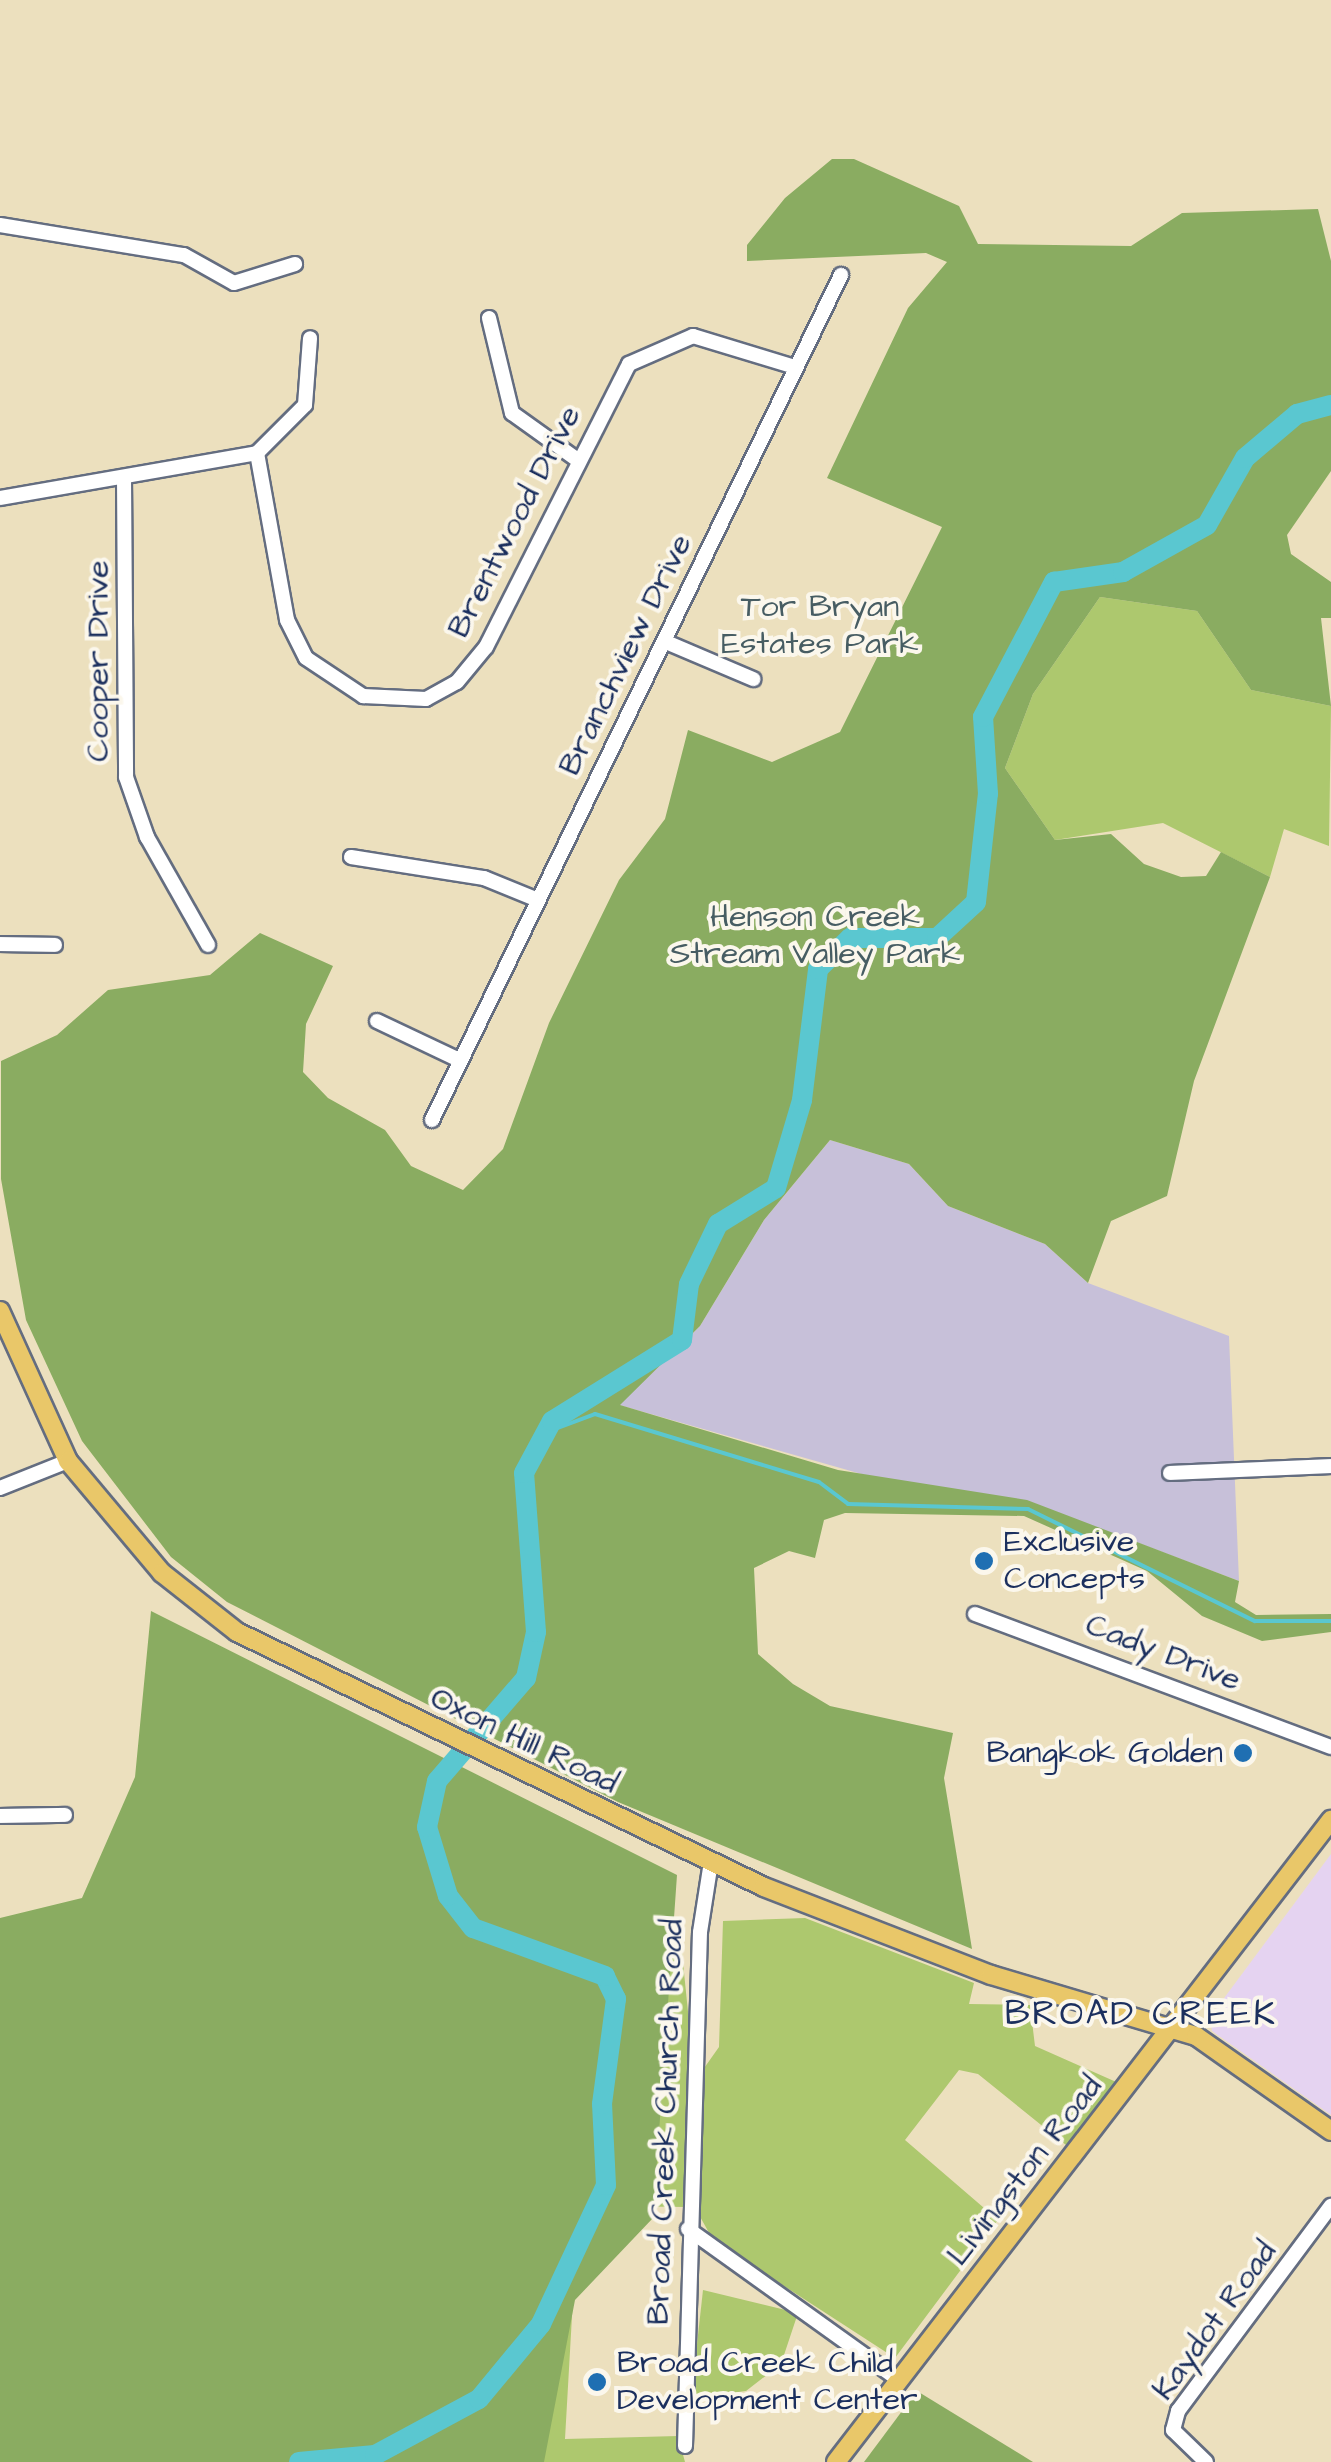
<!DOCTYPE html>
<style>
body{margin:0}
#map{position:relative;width:1331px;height:2462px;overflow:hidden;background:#ece0be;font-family:"Architects Daughter",sans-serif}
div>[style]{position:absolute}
.built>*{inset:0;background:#e5d3f1}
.industrial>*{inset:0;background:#c7c0d9}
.green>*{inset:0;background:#adc86e}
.forest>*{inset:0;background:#8aac61}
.stream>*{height:4px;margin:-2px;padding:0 2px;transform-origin:2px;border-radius:2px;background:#5ac7d0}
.river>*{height:20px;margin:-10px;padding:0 10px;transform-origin:10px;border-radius:10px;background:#5ac7d0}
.roads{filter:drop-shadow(2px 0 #646d80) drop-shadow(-2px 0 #646d80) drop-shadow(0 2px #646d80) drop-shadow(0 -2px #646d80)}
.minor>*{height:14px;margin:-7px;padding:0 7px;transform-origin:7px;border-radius:7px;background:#fff}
.major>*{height:18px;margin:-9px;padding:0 9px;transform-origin:9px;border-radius:9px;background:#e9c769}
.dots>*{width:28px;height:28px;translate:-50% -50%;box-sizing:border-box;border:5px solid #fbf7ec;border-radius:50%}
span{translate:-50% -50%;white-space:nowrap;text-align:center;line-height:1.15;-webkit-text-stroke:8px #fbf7ec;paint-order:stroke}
.street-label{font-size:32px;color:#1b2f5e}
.park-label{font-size:32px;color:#475d63}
.poi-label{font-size:32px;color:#1b2f5e}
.left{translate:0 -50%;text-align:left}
.right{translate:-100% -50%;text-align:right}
.neighbourhood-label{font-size:35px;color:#1b2f5e;letter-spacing:2.5px}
</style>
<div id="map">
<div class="built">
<div style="clip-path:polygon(1331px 1854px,1331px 2115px,1212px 2031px,1210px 2017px)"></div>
</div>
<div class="industrial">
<div style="clip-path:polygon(830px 1140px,909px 1164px,948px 1206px,1045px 1244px,1088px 1283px,1229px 1336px,1239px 1581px,1027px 1501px,879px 1479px,619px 1405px,700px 1326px,764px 1220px)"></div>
</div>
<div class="green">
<div style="clip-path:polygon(1100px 597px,1197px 611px,1251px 690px,1331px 706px,1329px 846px,1284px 829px,1270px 877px,1163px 823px,1055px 840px,1005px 768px,1033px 694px)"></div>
<div style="clip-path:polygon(805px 1918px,974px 1983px,969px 2004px,1030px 2005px,1035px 2046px,1123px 2085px,1071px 2149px,978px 2074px,959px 2070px,905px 2140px,998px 2220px,895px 2358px,713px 2240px,698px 2213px,702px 2071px,719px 2047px,723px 1921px)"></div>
<div style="clip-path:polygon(680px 1933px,693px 2061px,686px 2207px,604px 2206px,567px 1946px)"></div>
<div style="clip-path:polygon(574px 2281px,565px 2439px,678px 2436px,685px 2462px,333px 2462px)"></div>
<div style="clip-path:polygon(703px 2290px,798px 2313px,781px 2364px,746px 2391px,691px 2398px)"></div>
</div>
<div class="forest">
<div style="clip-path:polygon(832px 159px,854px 159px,959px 206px,978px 244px,1131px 246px,1182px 213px,1318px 209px,1331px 261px,1331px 471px,1287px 535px,1291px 554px,1331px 582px,1331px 618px,1321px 618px,1331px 706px,1251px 690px,1197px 611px,1100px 597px,1033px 694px,1005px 768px,1055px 840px,1111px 834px,1144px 864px,1181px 877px,1206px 876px,1221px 852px,1270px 877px,1194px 1081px,1167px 1196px,1111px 1221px,1088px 1283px,1045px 1244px,948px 1206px,909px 1164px,830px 1140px,764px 1220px,700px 1326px,620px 1405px,838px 1470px,1027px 1500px,1239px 1581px,1235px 1602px,1256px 1615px,1331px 1614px,1331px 1632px,1262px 1641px,1202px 1616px,1147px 1571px,1024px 1516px,845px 1513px,824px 1520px,815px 1558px,789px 1551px,754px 1568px,758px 1654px,793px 1684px,830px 1706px,953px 1733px,944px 1778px,972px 1949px,618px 1802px,227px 1602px,171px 1557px,82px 1441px,26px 1320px,1px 1179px,1px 1061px,57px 1035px,108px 990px,210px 975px,260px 933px,333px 966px,306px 1024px,303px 1072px,328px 1098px,385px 1130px,411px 1166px,463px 1190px,503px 1149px,549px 1023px,619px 880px,665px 819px,688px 730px,772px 762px,840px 732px,942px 527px,827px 478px,908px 308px,947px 262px,926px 253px,747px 261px,747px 245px,785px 198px)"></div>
<div style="clip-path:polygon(151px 1611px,677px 1875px,653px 2218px,575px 2300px,544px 2462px,0 2462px,0 1918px,82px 1898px,135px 1777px)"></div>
<div style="clip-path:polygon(917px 2391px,1033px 2462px,864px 2462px)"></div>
</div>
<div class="stream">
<div style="left:547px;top:1432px;width:51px;rotate:-20.6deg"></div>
<div style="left:595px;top:1414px;width:234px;rotate:16.9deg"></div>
<div style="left:819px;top:1482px;width:36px;rotate:37deg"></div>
<div style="left:848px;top:1504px;width:180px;rotate:1.6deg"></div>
<div style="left:1028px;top:1509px;width:253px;rotate:26.3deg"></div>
<div style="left:1255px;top:1621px;width:76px"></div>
</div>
<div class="river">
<div style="left:299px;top:2462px;width:76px;rotate:-5.3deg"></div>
<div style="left:375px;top:2455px;width:118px;rotate:-28.3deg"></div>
<div style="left:479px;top:2399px;width:97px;rotate:-50.4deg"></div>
<div style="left:541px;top:2324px;width:153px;rotate:-64.9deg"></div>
<div style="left:606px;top:2185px;width:81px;rotate:-92.8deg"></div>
<div style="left:602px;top:2104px;width:106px;rotate:-82.4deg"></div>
<div style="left:616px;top:1999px;width:25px;rotate:-116deg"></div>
<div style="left:605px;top:1976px;width:140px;rotate:-160deg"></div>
<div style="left:473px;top:1928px;width:41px;rotate:-128deg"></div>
<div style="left:448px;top:1896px;width:72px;rotate:-106.9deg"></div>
<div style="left:427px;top:1827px;width:47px;rotate:-77.7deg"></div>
<div style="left:437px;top:1781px;width:136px;rotate:-49.2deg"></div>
<div style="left:526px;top:1678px;width:47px;rotate:-77.7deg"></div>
<div style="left:536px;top:1632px;width:159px;rotate:-94.3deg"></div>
<div style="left:524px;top:1473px;width:59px;rotate:-61.7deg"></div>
<div style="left:552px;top:1421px;width:153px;rotate:-31.9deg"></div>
<div style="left:682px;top:1340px;width:56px;rotate:-82.9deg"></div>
<div style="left:689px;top:1284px;width:67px;rotate:-64.2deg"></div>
<div style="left:718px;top:1224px;width:68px;rotate:-31.8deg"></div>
<div style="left:776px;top:1188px;width:92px;rotate:-73.5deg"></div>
<div style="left:802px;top:1100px;width:132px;rotate:-83deg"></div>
<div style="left:818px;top:969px;width:45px;rotate:-44.1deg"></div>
<div style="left:850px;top:938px;width:87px"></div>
<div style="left:937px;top:938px;width:53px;rotate:-42.7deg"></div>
<div style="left:976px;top:902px;width:109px;rotate:-83.7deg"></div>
<div style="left:988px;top:794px;width:77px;rotate:-93.7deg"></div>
<div style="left:983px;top:717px;width:153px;rotate:-62.3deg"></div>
<div style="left:1054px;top:582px;width:70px;rotate:-8.2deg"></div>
<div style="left:1123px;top:572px;width:96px;rotate:-29.2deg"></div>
<div style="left:1207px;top:525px;width:77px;rotate:-60.4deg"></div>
<div style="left:1245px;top:458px;width:68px;rotate:-40.2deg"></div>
<div style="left:1297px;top:414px;width:35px;rotate:-15deg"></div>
</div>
<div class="roads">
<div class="minor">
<div style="left:0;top:225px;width:186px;rotate:9.3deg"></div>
<div style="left:184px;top:255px;width:57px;rotate:29.2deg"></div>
<div style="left:234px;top:283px;width:64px;rotate:-17.3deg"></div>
<div style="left:489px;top:318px;width:98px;rotate:76.4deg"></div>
<div style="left:512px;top:413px;width:82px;rotate:35.6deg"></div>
<div style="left:257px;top:453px;width:170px;rotate:79.8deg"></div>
<div style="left:287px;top:620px;width:42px;rotate:63.4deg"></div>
<div style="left:306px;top:658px;width:69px;rotate:33.7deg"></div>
<div style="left:363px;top:696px;width:63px;rotate:2.7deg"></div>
<div style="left:426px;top:699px;width:35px;rotate:-29deg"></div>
<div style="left:457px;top:682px;width:45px;rotate:-50.4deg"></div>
<div style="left:486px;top:647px;width:317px;rotate:-63.2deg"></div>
<div style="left:629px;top:364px;width:70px;rotate:-23.6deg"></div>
<div style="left:693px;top:336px;width:107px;rotate:16.9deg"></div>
<div style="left:124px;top:478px;width:299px;rotate:89.6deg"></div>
<div style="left:126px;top:777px;width:64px;rotate:70.7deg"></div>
<div style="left:147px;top:837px;width:124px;rotate:60.5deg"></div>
<div style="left:0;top:498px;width:261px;rotate:-9.9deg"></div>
<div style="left:257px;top:453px;width:68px;rotate:-45deg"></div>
<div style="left:305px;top:405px;width:67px;rotate:-85.7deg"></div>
<div style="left:666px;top:642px;width:95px;rotate:23deg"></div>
<div style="left:351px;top:857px;width:135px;rotate:9deg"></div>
<div style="left:484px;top:878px;width:53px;rotate:22.2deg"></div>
<div style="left:0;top:944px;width:55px;rotate:1deg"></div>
<div style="left:377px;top:1021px;width:89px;rotate:25.4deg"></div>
<div style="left:432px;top:1120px;width:939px;rotate:-64.17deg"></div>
<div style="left:1170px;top:1473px;width:161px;rotate:-2.5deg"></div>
<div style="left:0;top:1488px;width:73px;rotate:-21.7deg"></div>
<div style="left:975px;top:1614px;width:380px;rotate:20.5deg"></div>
<div style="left:0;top:1816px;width:65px;rotate:-0.9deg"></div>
<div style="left:688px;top:2229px;width:261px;rotate:35.6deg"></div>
<div style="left:685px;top:2446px;width:514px;rotate:-88.33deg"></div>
<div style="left:700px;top:1932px;width:71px;rotate:-81.1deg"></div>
<div style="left:1206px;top:2462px;width:46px;rotate:-135.9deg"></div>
<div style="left:1173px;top:2430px;width:20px;rotate:-75deg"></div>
<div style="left:1178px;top:2411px;width:256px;rotate:-53.3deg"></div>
</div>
<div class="major">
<div style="left:0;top:1311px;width:165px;rotate:65.6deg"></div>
<div style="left:68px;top:1461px;width:146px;rotate:50deg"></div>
<div style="left:162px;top:1573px;width:95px;rotate:38.2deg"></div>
<div style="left:237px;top:1632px;width:585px;rotate:25.82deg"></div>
<div style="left:764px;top:1887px;width:243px;rotate:21.2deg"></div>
<div style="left:991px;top:1975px;width:214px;rotate:16.6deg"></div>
<div style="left:1196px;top:2036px;width:165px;rotate:35.1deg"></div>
<div style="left:836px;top:2462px;width:811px;rotate:-52.37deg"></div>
</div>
</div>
<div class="dots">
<div style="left:984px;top:1561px;background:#1f6fb2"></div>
<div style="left:1243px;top:1753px;background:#1f6fb2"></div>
<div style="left:597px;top:2382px;background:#1f6fb2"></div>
</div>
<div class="street-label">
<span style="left:515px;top:522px;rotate:-63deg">Brentwood Drive</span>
<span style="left:626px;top:655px;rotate:-64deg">Branchview Drive</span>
<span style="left:99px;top:661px;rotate:-90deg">Cooper Drive</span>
<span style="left:1163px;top:1653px;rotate:21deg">Cady Drive</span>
<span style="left:524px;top:1741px;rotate:26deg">Oxon Hill Road</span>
<span style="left:666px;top:2122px;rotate:-88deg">Broad Creek Church Road</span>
<span style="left:1025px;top:2171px;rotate:-52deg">Livingston Road</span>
<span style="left:1215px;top:2321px;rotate:-54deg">Kaydot Road</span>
</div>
<div class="park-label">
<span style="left:820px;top:626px">Tor Bryan<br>Estates Park</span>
<span style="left:815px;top:936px">Henson Creek<br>Stream Valley Park</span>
</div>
<div class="poi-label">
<span class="left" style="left:1004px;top:1561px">Exclusive<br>Concepts</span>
<span class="right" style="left:1223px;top:1753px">Bangkok Golden</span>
<span class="left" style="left:617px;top:2382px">Broad Creek Child<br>Development Center</span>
</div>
<div class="neighbourhood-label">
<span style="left:1141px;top:2014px">BROAD CREEK</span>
</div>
</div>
